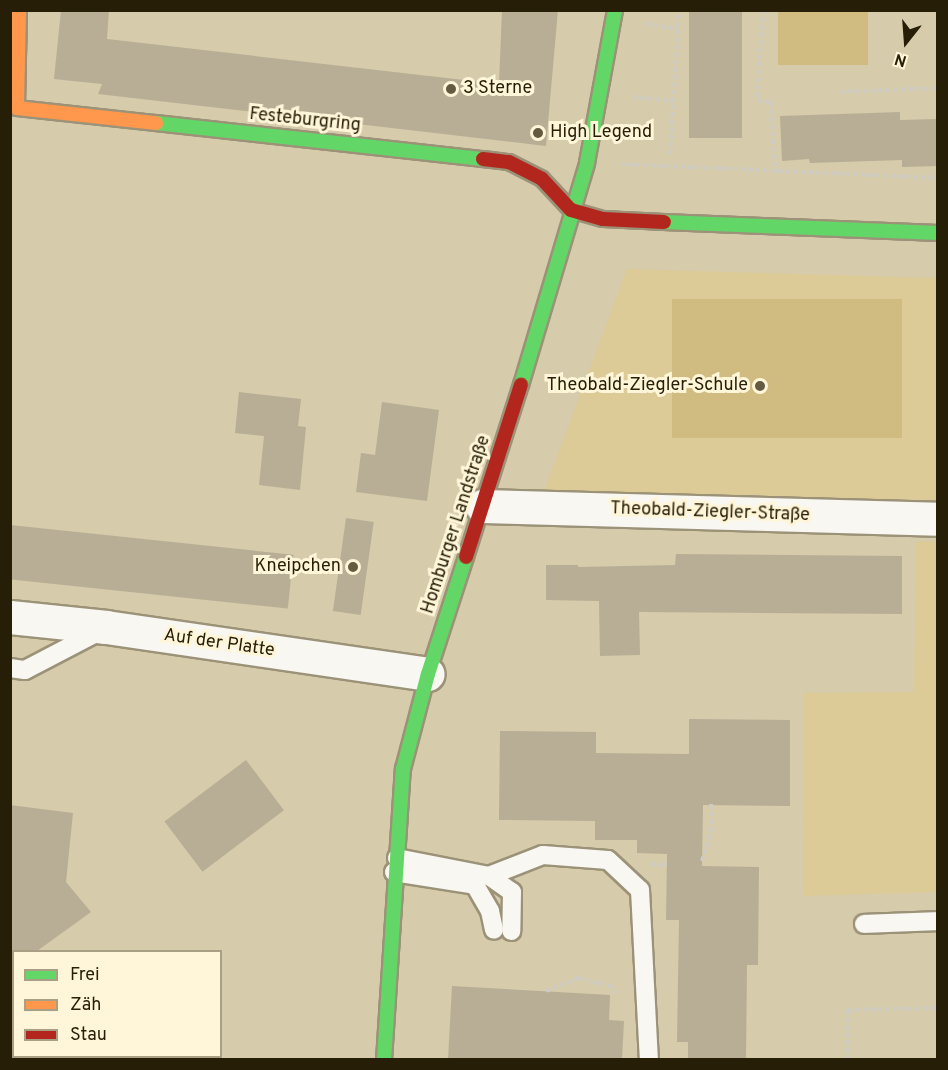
<!DOCTYPE html>
<meta charset="utf-8">
<style>
body{margin:0}
#map{position:relative;width:948px;height:1070px;overflow:hidden;background:#d6cbaa;font-family:Overpass,sans-serif}
div>[style]{position:absolute}
.built>*{inset:0;background:#dcca97}
.green>*{inset:0;background:#d0bc80;transform-origin:0 0}
.building>*{inset:0;background:#b7ae95;transform-origin:0 0}
.path>*{height:4px;margin-top:-2px;transform-origin:0;background:repeating-linear-gradient(90deg,#cfcbc1 0 4.5px,transparent 0 7.5px)}
.roads{filter:drop-shadow(2px 0 #9b9278) drop-shadow(-2px 0 #9b9278) drop-shadow(0 2px #9b9278) drop-shadow(0 -2px #9b9278)}
.lane>*{height:18px;margin:-9px;padding:0 9px;transform-origin:9px;border-radius:9px;background:#f9f7f2}
.street>*{height:33px;margin:-16.5px;padding:0 16.5px;transform-origin:16.5px;border-radius:16.5px;background:#f9f7f2}
.fast>*{height:14px;margin:-7px;padding:0 7px;transform-origin:7px;border-radius:7px;background:#63d668}
.slow>*{height:14px;margin:-7px;padding:0 7px;transform-origin:7px;border-radius:7px;background:#ff974d}
.jam>*{height:14px;margin:-7px;padding:0 7px;transform-origin:7px;border-radius:7px;background:#b3261e}
.dots>*{width:16px;height:16px;translate:-50% -50%;box-sizing:border-box;border:3px solid #fff5d8;border-radius:50%}
span{translate:-50% -50%;white-space:nowrap;text-align:center;line-height:1.15;-webkit-text-stroke:6px #fff5d8;paint-order:stroke}
.poi-label{font-size:18px;color:#261e07}
.left{translate:0 -50%;text-align:left}
.right{translate:-100% -50%;text-align:right}
.street-label{font-size:18px;color:#261e07}
.frame{position:absolute;inset:0;border:12px solid #261e07;pointer-events:none}
.legend{position:absolute;left:12px;top:950px;width:210px;height:108px;box-sizing:border-box;background:#fff5d8;border:2px solid #a89f84;margin:0;padding:8px 10px;list-style:none;font-size:18px;color:#261e07}
.legend li{display:flex;align-items:center;gap:12px;height:30px}
.legend b{width:30px;border:2px solid #a89f84}
.north{position:absolute;left:876px;top:12px;width:60px;height:60px;-webkit-text-stroke:4px #fff5d8;paint-order:stroke;rotate:197deg;font-size:16px;font-weight:700;line-height:24px;text-align:center;color:#261e07}
.north::after{content:'';display:block;margin:auto;width:21px;height:27px;background:#261e07;clip-path:polygon(50% 0,100% 100%,50% 72%,0 100%)}
</style>
<div id="map">
<div class="built">
<div style="clip-path:polygon(627px 269px,937px 278px,937px 500px,543px 494px)"></div>
<div style="clip-path:polygon(937px 541px,937px 892px,803px 896px,804px 693px,914px 692px,916px 542px)"></div>
</div>
<div class="green">
<div style="left:778px;top:11px;width:90px;height:54px"></div>
<div style="left:672px;top:299px;width:230px;height:139px"></div>
</div>
<div class="building">
<div style="clip-path:polygon(61px 10px,109px 10px,107px 39px,499px 84px,502px 10px,558px 10px,546px 146px,98px 94px,102px 84px,54px 79px)"></div>
<div style="left:689px;top:10px;width:53px;height:128px"></div>
<div style="clip-path:polygon(900px 112px,900px 120px,938px 119px,938px 166px,902px 167px,902px 160px,810px 163px,809px 159px,782px 161px,780px 116px)"></div>
<div style="clip-path:polygon(239px 392px,301px 399px,298px 426px,306px 427px,300px 490px,259px 485px,264px 436px,235px 433px)"></div>
<div style="clip-path:polygon(382px 402px,439px 410px,427px 501px,356px 492px,361px 453px,375px 455px)"></div>
<div style="left:346px;top:518px;width:28px;height:94px;rotate:8deg"></div>
<div style="left:10px;top:525px;width:285px;height:54px;rotate:6deg"></div>
<div style="clip-path:polygon(676px 554px,902px 556px,902px 614px,639px 612px,640px 655px,600px 656px,599px 601px,546px 600px,546px 565px,578px 565px,578px 567px,675px 565px)"></div>
<div style="clip-path:polygon(689px 719px,790px 720px,790px 806px,703px 805px,702px 866px,759px 867px,758px 965px,747px 965px,746px 1059px,688px 1059px,688px 1042px,677px 1042px,679px 920px,666px 920px,667px 854px,637px 853px,637px 840px,595px 840px,595px 821px,499px 820px,500px 731px,596px 732px,596px 753px,689px 754px)"></div>
<div style="left:246px;top:760px;width:63px;height:102px;rotate:53deg"></div>
<div style="clip-path:polygon(10px 805px,73px 813px,66px 882px,91px 912px,37px 951px,10px 951px)"></div>
<div style="clip-path:polygon(452px 986px,610px 995px,609px 1020px,624px 1021px,622px 1059px,448px 1059px)"></div>
</div>
<div class="path">
<div style="left:763px;top:10px;width:90px;rotate:93.8deg"></div>
<div style="left:757px;top:100px;width:14px;rotate:8deg"></div>
<div style="left:771px;top:102px;width:70px;rotate:86.7deg"></div>
<div style="left:646px;top:24px;width:32px;rotate:9deg"></div>
<div style="left:841px;top:92px;width:97px;rotate:-2.4deg"></div>
<div style="left:633px;top:97px;width:41px;rotate:5.6deg"></div>
<div style="left:670px;top:154px;width:144px;rotate:-86.4deg"></div>
<div style="left:621px;top:164px;width:317px;rotate:2.5deg"></div>
<div style="left:702px;top:861px;width:31px;rotate:-73deg"></div>
<div style="left:711px;top:831px;width:29px;rotate:-90deg"></div>
<div style="left:651px;top:864px;width:16px;rotate:4deg"></div>
<div style="left:546px;top:991px;width:35px;rotate:-22deg"></div>
<div style="left:578px;top:978px;width:32px;rotate:13deg"></div>
<div style="left:609px;top:985px;width:14px;rotate:45deg"></div>
<div style="left:848px;top:1060px;width:50px;rotate:-90deg"></div>
<div style="left:848px;top:1010px;width:90px;rotate:-1.3deg"></div>
</div>
<div class="roads">
<div class="lane">
<div style="left:10px;top:668px;width:15px;rotate:8deg"></div>
<div style="left:25px;top:670px;width:87px;rotate:-27.5deg"></div>
<div style="left:397px;top:858px;width:94px;rotate:11.1deg"></div>
<div style="left:489px;top:876px;width:28px;rotate:35deg"></div>
<div style="left:512px;top:892px;width:39px;rotate:91deg"></div>
<div style="left:394px;top:872px;width:82px;rotate:9.1deg"></div>
<div style="left:475px;top:885px;width:30px;rotate:60deg"></div>
<div style="left:490px;top:911px;width:19px;rotate:78deg"></div>
<div style="left:489px;top:876px;width:58px;rotate:-21.3deg"></div>
<div style="left:543px;top:855px;width:65px;rotate:4.4deg"></div>
<div style="left:608px;top:860px;width:44px;rotate:43.2deg"></div>
<div style="left:640px;top:890px;width:170px;rotate:87deg"></div>
<div style="left:864px;top:924px;width:74px;rotate:-2.3deg"></div>
</div>
<div class="street">
<div style="left:482px;top:506px;width:456px;rotate:1.6deg"></div>
<div style="left:10px;top:617px;width:97px;rotate:5.9deg"></div>
<div style="left:106px;top:627px;width:325px;rotate:8.3deg"></div>
</div>
<div class="fast">
<div style="left:156px;top:123px;width:329px;rotate:6.3deg"></div>
<div style="left:664px;top:222px;width:274px;rotate:2.3deg"></div>
<div style="left:521px;top:385px;width:232px;rotate:-73.4deg"></div>
<div style="left:587px;top:163px;width:156px;rotate:-79.6deg"></div>
<div style="left:384px;top:1060px;width:292px;rotate:-86.3deg"></div>
<div style="left:403px;top:769px;width:98px;rotate:-75.3deg"></div>
<div style="left:428px;top:674px;width:123px;rotate:-72deg"></div>
</div>
<div class="slow">
<div style="left:19px;top:10px;width:98px;rotate:91.2deg"></div>
<div style="left:17px;top:108px;width:140px;rotate:6.2deg"></div>
</div>
<div class="jam">
<div style="left:483px;top:159px;width:26px;rotate:7deg"></div>
<div style="left:509px;top:162px;width:37px;rotate:27deg"></div>
<div style="left:542px;top:179px;width:42px;rotate:46.9deg"></div>
<div style="left:571px;top:210px;width:33px;rotate:16deg"></div>
<div style="left:603px;top:219px;width:61px;rotate:2.8deg"></div>
<div style="left:466px;top:557px;width:181px;rotate:-72.3deg"></div>
</div>
</div>
<div class="dots">
<div style="left:451px;top:89px;background:#645b40"></div>
<div style="left:538px;top:133px;background:#645b40"></div>
<div style="left:760px;top:386px;background:#645b40"></div>
<div style="left:353px;top:567px;background:#645b40"></div>
</div>
<div class="poi-label">
<span class="left" style="left:463px;top:89px">3 Sterne</span>
<span class="left" style="left:550px;top:133px">High Legend</span>
<span class="right" style="left:748px;top:386px">Theobald-Ziegler-Schule</span>
<span class="right" style="left:341px;top:567px">Kneipchen</span>
</div>
<div class="street-label">
<span style="left:305px;top:121px;rotate:6deg">Festeburgring</span>
<span style="left:710px;top:513px;rotate:2deg">Theobald-Ziegler-Straße</span>
<span style="left:457px;top:525px;rotate:-72deg">Homburger Landstraße</span>
<span style="left:219px;top:644px;rotate:8deg">Auf der Platte</span>
</div>
<div class="frame"></div>
<ul class="legend">
<li><b style="height:8px;background:#63d668"></b>Frei</li>
<li><b style="height:8px;background:#ff974d"></b>Zäh</li>
<li><b style="height:8px;background:#b3261e"></b>Stau</li>
</ul>
<div class="north">N</div>
</div>
